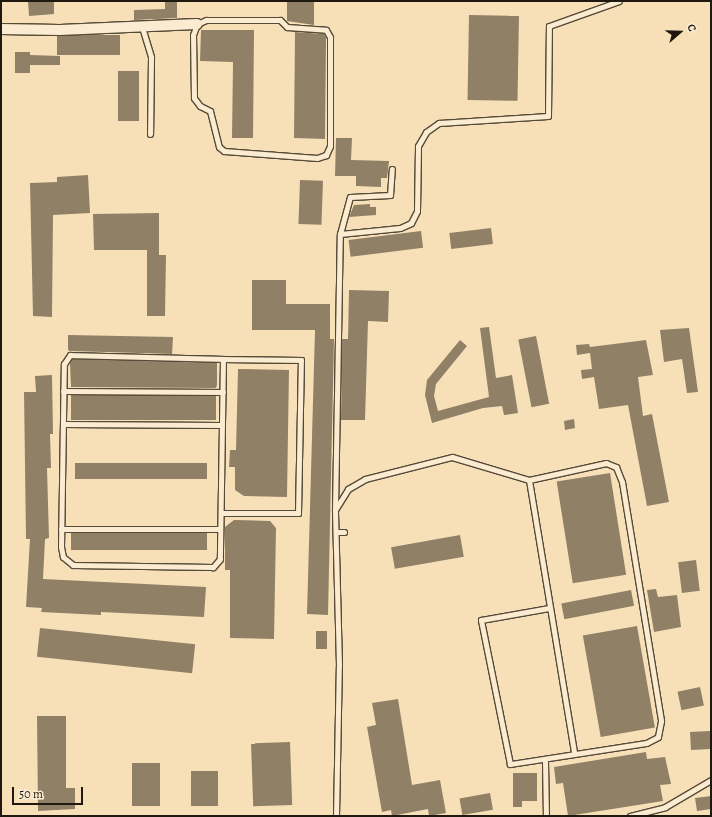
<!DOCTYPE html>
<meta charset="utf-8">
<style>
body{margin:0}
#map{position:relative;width:712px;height:817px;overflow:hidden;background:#f7e0b8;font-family:Alegreya,serif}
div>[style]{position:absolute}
.building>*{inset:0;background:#8f8066;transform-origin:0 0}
.roads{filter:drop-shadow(1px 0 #554a38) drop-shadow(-1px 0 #554a38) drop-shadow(0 1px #554a38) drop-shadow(0 -1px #554a38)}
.service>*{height:5px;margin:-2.5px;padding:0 2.5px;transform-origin:2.5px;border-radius:2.5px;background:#faebd1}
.minor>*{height:10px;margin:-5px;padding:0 5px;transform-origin:5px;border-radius:5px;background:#faebd1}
span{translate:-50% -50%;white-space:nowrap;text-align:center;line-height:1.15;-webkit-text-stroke:3.5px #faebd1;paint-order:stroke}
.frame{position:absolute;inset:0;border:2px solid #1f180e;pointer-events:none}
.north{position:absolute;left:660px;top:12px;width:40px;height:40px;-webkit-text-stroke:3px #faebd1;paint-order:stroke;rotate:70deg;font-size:11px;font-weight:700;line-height:16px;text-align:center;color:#1f180e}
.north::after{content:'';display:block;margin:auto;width:14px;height:18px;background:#1f180e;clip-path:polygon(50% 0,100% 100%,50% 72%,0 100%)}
.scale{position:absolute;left:12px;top:787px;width:71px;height:18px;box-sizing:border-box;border:2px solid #1f180e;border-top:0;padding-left:5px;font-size:12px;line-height:14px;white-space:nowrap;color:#1f180e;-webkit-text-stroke:3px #faebd1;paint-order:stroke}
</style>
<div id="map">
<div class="building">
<div style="clip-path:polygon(28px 1px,54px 1px,54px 14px,29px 16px)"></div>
<div style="clip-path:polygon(165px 1px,177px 1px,177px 18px,134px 20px,134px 10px,165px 9px)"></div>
<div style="clip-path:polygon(287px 1px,314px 1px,314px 25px,287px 21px)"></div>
<div style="left:469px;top:15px;width:50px;height:85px;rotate:1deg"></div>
<div style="clip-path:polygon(201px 30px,254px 30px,253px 138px,232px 138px,233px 62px,200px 61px)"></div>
<div style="clip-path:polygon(295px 32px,324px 34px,326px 38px,325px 139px,294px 138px)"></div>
<div style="left:120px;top:35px;width:20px;height:63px;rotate:90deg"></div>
<div style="clip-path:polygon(15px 52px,30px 52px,30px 55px,60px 56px,60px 65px,30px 65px,30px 73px,15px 73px)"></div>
<div style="left:118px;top:71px;width:21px;height:50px"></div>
<div style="clip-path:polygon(336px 138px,352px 138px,351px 160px,389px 161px,387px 178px,381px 178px,381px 187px,356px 186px,356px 176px,335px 176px)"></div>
<div style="clip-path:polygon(88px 175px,90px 213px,53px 215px,52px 317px,33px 316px,30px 183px,57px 182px,57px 177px)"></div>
<div style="left:300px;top:180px;width:23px;height:44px;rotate:2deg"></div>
<div style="clip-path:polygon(370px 204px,370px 207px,376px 207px,376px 215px,349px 217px,354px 205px)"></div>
<div style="clip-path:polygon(159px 213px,159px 255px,166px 255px,165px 316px,147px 316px,147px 250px,94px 250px,93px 214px)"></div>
<div style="left:491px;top:228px;width:16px;height:42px;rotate:83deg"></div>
<div style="left:421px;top:231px;width:17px;height:73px;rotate:83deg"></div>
<div style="clip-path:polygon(252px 280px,286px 280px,286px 304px,330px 304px,330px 339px,334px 339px,328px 615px,307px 614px,315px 330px,252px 330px)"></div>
<div style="clip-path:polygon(349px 290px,389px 291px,388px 322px,368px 321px,365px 420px,341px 420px,342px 339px,348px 339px)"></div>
<div style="clip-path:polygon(489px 327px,496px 378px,512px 375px,518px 413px,504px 415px,502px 406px,483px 408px,432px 423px,425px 395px,427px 380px,460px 340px,467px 346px,436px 384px,434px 396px,438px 411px,489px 397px,480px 328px)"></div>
<div style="clip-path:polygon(689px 328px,698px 392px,687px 393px,682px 359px,664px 362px,660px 330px)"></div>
<div style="clip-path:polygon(68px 335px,173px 337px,172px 354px,70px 351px,68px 350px)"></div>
<div style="left:536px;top:336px;width:69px;height:18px;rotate:79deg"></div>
<div style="clip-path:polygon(646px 340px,653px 375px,638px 377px,643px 416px,652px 414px,669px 502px,647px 506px,628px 405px,599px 409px,594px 377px,582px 379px,581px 370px,592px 369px,590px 353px,577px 355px,576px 345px,589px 344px,590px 347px)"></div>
<div style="clip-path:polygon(72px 359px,217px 363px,217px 385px,216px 388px,71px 387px,70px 363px)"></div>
<div style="clip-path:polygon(238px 369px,289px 370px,287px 497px,244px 496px,235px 490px,235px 467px,229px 467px,230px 450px,236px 450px)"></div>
<div style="clip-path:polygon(52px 375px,53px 434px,50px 434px,51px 468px,47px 468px,49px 538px,45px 539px,43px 579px,206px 587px,204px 617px,101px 612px,101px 615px,41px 612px,42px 608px,26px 607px,30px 539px,26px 539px,24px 392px,36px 392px,35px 376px)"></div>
<div style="left:71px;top:395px;width:145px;height:25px"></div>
<div style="clip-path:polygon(574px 419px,575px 428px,565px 430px,564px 421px)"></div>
<div style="left:75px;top:463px;width:132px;height:16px"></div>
<div style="left:610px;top:473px;width:103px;height:54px;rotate:81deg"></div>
<div style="clip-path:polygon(234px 520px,270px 521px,276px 528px,274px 639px,230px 638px,230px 570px,225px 570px,225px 527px)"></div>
<div style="left:71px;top:533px;width:136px;height:17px"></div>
<div style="left:460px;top:535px;width:22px;height:70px;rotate:80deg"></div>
<div style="left:696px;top:560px;width:31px;height:18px;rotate:83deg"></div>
<div style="clip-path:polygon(656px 589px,658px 597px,677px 595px,681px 627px,654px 632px,647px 590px)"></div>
<div style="left:631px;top:590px;width:16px;height:71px;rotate:79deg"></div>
<div style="left:637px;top:626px;width:103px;height:55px;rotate:80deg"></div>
<div style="left:40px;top:628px;width:156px;height:29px;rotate:6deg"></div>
<div style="left:316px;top:631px;width:11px;height:18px"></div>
<div style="left:700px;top:687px;width:19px;height:23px;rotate:78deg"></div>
<div style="clip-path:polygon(398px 699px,412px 785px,440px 780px,446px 813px,429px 816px,428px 809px,392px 816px,391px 810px,382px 812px,367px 727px,376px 725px,372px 703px)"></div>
<div style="clip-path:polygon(37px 716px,66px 716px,66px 788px,75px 788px,75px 809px,38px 811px)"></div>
<div style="left:710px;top:731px;width:18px;height:20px;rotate:87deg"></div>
<div style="left:290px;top:742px;width:63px;height:39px;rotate:88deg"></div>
<div style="clip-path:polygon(646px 752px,647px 759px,665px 757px,671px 784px,660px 785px,663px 801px,568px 816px,563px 783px,556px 784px,554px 767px)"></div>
<div style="left:132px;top:763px;width:28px;height:43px"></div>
<div style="left:191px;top:771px;width:27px;height:35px"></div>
<div style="clip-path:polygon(513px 773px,537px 773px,537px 801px,522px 801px,522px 807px,513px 807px)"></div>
<div style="left:490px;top:793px;width:17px;height:31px;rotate:80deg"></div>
<div style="clip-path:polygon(711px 796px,711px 809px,697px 811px,695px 798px)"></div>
</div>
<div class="roads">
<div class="service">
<div style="left:206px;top:20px;width:74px"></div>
<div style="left:280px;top:20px;width:10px;rotate:45deg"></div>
<div style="left:287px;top:27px;width:39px;rotate:4deg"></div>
<div style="left:326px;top:30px;width:8px;rotate:60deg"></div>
<div style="left:330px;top:37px;width:109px;rotate:90deg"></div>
<div style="left:330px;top:146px;width:10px;rotate:114deg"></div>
<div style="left:326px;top:155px;width:9px;rotate:162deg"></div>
<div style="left:317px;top:158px;width:93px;rotate:-175.7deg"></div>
<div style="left:224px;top:151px;width:6px;rotate:-141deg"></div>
<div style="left:219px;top:147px;width:37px;rotate:-104deg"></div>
<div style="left:210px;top:111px;width:11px;rotate:-153deg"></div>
<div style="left:200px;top:106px;width:10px;rotate:-127deg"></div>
<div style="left:194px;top:98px;width:63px;rotate:-90.9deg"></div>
<div style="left:193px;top:35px;width:12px;rotate:-70deg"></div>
<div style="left:197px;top:24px;width:10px;rotate:-24deg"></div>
<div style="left:142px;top:27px;width:31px;rotate:73deg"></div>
<div style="left:151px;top:57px;width:77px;rotate:90.7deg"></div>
<div style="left:340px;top:234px;width:60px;rotate:-5.7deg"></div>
<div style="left:400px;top:228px;width:12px;rotate:-24deg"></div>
<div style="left:411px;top:223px;width:13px;rotate:-63deg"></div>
<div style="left:417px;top:211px;width:65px;rotate:-89.1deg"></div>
<div style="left:418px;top:146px;width:16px;rotate:-60deg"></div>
<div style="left:426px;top:132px;width:16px;rotate:-35deg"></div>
<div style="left:439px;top:123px;width:109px;rotate:-3.7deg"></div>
<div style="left:548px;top:116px;width:90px;rotate:-89.4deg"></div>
<div style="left:549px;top:26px;width:74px;rotate:-19.7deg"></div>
<div style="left:70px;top:355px;width:153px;rotate:1.5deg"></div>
<div style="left:223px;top:359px;width:200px;rotate:90.9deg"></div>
<div style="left:220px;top:559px;width:11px;rotate:131deg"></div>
<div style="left:213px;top:567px;width:140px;rotate:-179.2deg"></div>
<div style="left:73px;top:565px;width:13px;rotate:-141deg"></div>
<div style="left:63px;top:557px;width:10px;rotate:-101deg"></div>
<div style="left:61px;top:547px;width:183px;rotate:-89.1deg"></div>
<div style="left:64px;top:364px;width:11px;rotate:-56deg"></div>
<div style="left:63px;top:391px;width:160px;rotate:0.4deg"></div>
<div style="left:63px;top:424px;width:159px;rotate:0.4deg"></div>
<div style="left:529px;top:480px;width:277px;rotate:80.6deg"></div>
<div style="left:335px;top:510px;width:25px;rotate:-58deg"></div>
<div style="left:348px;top:489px;width:20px;rotate:-30deg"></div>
<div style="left:365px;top:479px;width:90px;rotate:-14.2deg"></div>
<div style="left:452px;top:457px;width:80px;rotate:16.6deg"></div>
<div style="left:529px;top:480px;width:79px;rotate:-12.4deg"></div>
<div style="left:606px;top:463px;width:11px;rotate:22deg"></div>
<div style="left:616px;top:467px;width:16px;rotate:68deg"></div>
<div style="left:622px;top:482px;width:242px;rotate:80.7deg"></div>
<div style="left:661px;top:721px;width:16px;rotate:101deg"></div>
<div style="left:658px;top:737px;width:13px;rotate:153deg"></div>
<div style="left:646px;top:743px;width:138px;rotate:171.2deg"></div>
<div style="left:510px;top:764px;width:147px;rotate:-101.4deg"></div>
<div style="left:481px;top:620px;width:69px;rotate:-10deg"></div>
<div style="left:221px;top:513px;width:77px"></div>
<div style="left:298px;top:513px;width:153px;rotate:-88.9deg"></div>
<div style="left:301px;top:360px;width:78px;rotate:-179.3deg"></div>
<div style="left:61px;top:529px;width:159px"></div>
<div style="left:336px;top:532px;width:8px"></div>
<div style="left:545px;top:761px;width:55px;rotate:89deg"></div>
<div style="left:336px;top:816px;width:151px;rotate:-88.9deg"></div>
<div style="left:339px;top:665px;width:155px;rotate:-91.5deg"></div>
<div style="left:335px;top:510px;width:276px;rotate:-89deg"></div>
<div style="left:340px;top:234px;width:38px;rotate:-75deg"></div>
<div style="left:350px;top:197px;width:40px;rotate:-2.9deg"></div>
<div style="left:390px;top:195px;width:26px;rotate:-86deg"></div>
<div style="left:630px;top:816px;width:36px;rotate:-14deg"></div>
<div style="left:665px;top:807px;width:53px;rotate:-30.4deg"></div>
</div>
<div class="minor">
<div style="left:1px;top:29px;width:59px;rotate:1deg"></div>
<div style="left:60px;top:30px;width:137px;rotate:-2.5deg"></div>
</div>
</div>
<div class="frame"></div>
<div class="north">С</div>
<div class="scale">50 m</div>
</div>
